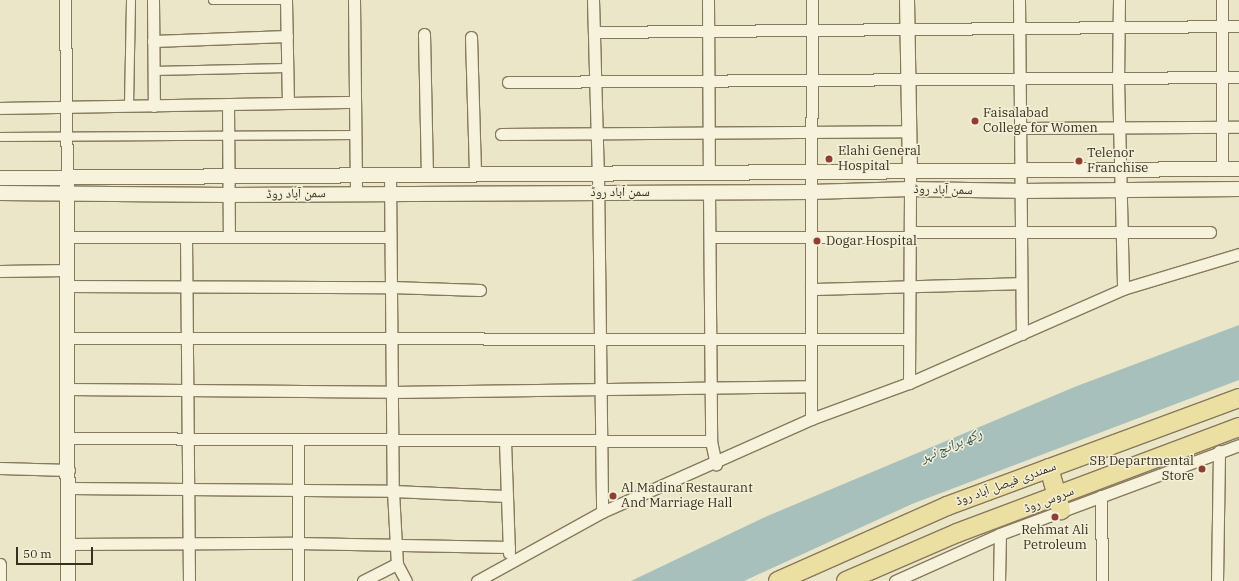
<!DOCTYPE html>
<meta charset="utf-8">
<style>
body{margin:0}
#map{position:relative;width:1239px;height:581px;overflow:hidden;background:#ece6c8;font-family:"IBM Plex Serif","Noto Naskh Arabic",serif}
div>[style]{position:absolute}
.water>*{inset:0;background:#a8c0bc}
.roads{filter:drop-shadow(1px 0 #87795e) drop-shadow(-1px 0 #87795e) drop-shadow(0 1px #87795e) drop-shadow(0 -1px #87795e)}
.pedestrian>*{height:8px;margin:-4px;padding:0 4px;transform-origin:4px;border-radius:4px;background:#f7f2db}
.minor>*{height:11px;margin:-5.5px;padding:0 5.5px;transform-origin:5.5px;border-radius:5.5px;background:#f7f2db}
.tertiary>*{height:14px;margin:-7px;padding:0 7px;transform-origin:7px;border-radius:7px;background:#f7f2db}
.primary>*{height:18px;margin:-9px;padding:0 9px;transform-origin:9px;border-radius:9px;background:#ecdfa2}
.dots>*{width:11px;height:11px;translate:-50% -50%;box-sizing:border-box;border:2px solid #f4efd7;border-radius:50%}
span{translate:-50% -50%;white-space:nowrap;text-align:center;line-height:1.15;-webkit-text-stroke:3px #f4efd7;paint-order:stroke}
.poi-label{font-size:13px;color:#382f21}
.left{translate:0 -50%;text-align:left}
.right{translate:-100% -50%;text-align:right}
.street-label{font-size:13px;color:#382f21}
.water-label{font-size:14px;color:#315457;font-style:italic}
.scale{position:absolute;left:16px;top:547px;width:77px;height:18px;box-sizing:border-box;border:2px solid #382f21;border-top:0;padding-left:5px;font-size:12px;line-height:14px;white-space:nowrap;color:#382f21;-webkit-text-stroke:3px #f4efd7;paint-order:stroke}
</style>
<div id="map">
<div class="water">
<div style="clip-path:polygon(1239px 325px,1239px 380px,912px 504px,744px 581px,631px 581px,765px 517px,1077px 386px)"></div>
</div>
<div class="roads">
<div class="pedestrian">
<div style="left:213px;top:0;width:73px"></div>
<div style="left:154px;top:71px;width:133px;rotate:-1.3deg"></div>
<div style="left:129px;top:106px;width:106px;rotate:-88.9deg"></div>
<div style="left:0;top:137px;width:355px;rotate:-0.3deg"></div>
</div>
<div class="minor">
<div style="left:65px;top:0;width:178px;rotate:89.4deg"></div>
<div style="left:153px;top:0;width:106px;rotate:89.5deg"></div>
<div style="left:286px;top:0;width:103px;rotate:88.9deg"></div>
<div style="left:354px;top:0;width:193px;rotate:89.4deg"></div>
<div style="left:593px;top:0;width:174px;rotate:88.4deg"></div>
<div style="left:598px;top:174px;width:338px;rotate:89.3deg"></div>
<div style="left:708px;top:0;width:173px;rotate:89.7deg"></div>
<div style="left:1019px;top:0;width:334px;rotate:89.5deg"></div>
<div style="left:1119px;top:0;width:79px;rotate:90.7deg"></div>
<div style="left:1118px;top:79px;width:210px;rotate:88.6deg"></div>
<div style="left:594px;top:32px;width:645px;rotate:-0.53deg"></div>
<div style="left:424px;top:34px;width:141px;rotate:88.8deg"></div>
<div style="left:471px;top:37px;width:138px;rotate:88.3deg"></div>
<div style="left:153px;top:41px;width:134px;rotate:-2.1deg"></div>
<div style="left:508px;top:82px;width:731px;rotate:-0.39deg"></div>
<div style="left:228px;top:104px;width:133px;rotate:89.6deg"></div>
<div style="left:0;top:108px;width:355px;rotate:-1deg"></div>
<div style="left:1020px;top:128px;width:219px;rotate:-0.3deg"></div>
<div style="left:501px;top:134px;width:409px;rotate:-0.4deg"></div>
<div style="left:1222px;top:169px;width:169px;rotate:-90deg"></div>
<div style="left:390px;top:175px;width:316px;rotate:89.5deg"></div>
<div style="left:393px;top:491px;width:73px;rotate:86.9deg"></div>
<div style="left:397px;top:564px;width:19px;rotate:62deg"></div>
<div style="left:709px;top:192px;width:249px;rotate:89.5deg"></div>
<div style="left:711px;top:441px;width:24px;rotate:78deg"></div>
<div style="left:910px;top:232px;width:300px"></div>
<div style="left:67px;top:237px;width:323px"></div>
<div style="left:186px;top:237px;width:344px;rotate:89.5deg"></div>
<div style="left:710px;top:237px;width:200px"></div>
<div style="left:0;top:271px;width:67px;rotate:-0.9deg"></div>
<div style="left:67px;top:286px;width:324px;rotate:0.2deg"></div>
<div style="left:391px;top:287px;width:89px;rotate:1.9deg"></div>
<div style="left:811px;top:289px;width:210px;rotate:-1.6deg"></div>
<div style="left:67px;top:338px;width:842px;rotate:0.07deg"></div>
<div style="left:909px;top:383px;width:212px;rotate:-89.7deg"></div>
<div style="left:67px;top:389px;width:325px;rotate:0.5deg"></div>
<div style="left:392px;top:392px;width:419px;rotate:-0.8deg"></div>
<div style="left:811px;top:419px;width:419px;rotate:-89.9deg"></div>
<div style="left:69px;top:438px;width:642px;rotate:0.27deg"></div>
<div style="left:0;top:468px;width:69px;rotate:1.7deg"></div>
<div style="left:69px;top:488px;width:324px;rotate:0.5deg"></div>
<div style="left:393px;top:491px;width:114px;rotate:2.5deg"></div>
<div style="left:507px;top:496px;width:55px;rotate:-92.1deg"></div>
<div style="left:507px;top:496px;width:57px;rotate:88deg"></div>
<div style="left:1101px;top:496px;width:85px;rotate:89.3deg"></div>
<div style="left:69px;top:544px;width:228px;rotate:-0.3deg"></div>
<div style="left:297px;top:543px;width:212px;rotate:1.1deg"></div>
<div style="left:0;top:564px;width:17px;rotate:90deg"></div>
<div style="left:298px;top:581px;width:141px;rotate:-90deg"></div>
<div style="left:363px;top:581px;width:38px;rotate:-27deg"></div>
<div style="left:477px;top:581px;width:143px;rotate:-28.9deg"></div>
<div style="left:602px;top:512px;width:229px;rotate:-24deg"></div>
<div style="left:811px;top:419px;width:104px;rotate:-20.2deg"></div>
<div style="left:909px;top:383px;width:234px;rotate:-23.7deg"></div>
<div style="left:1123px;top:289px;width:121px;rotate:-16.8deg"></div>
<div style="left:895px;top:581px;width:115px;rotate:-24.1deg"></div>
<div style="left:1000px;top:534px;width:255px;rotate:-20.4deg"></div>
<div style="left:999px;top:581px;width:47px;rotate:-88.8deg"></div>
<div style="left:1217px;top:581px;width:130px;rotate:-89.1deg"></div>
</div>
<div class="tertiary">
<div style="left:907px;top:0;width:171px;rotate:89deg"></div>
<div style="left:0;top:178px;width:1239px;rotate:-0.42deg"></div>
<div style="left:67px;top:185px;width:396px;rotate:89.9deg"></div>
<div style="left:0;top:193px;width:229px;rotate:0.5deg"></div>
<div style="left:229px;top:195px;width:582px;rotate:-0.3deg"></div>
<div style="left:811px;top:192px;width:99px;rotate:-1.7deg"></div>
<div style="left:910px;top:189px;width:111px;rotate:1deg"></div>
<div style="left:1021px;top:191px;width:218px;rotate:-0.5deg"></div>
</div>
<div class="primary">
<div style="left:1049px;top:468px;width:44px;rotate:74.1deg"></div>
<div style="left:778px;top:581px;width:185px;rotate:-23.9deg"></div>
<div style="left:947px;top:506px;width:311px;rotate:-20.3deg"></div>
<div style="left:846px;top:581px;width:121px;rotate:-23.4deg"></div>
<div style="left:957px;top:533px;width:301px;rotate:-20.6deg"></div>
</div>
</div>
<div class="dots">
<div style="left:975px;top:121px;background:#923d31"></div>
<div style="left:829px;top:159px;background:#923d31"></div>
<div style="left:1079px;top:161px;background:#923d31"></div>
<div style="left:817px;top:241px;background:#923d31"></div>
<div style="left:1202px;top:469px;background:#923d31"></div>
<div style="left:613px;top:496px;background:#923d31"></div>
<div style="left:1055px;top:517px;background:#923d31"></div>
</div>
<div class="poi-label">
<span class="left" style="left:983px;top:121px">Faisalabad<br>College for Women</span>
<span class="left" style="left:838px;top:159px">Elahi General<br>Hospital</span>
<span class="left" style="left:1087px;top:161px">Telenor<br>Franchise</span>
<span class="left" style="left:826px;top:241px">Dogar Hospital</span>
<span class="right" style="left:1194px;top:469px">SB Departmental<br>Store</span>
<span class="left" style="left:621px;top:496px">Al Madina Restaurant<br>And Marriage Hall</span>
<span style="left:1055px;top:538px">Rehmat Ali<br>Petroleum</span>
</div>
<div class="street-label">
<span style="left:943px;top:190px;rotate:1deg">سمن آباد روڈ</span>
<span style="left:620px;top:192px">سمن آباد روڈ</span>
<span style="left:296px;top:194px;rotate:-1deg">سمن آباد روڈ</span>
<span style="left:1006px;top:484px;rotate:-20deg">سمندری فیصل آباد روڈ</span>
<span style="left:1049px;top:500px;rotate:-21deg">سروس روڈ</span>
</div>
<div class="water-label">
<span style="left:951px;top:445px;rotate:-23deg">رکھ برانچ نہر</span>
</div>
<div class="scale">50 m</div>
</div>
